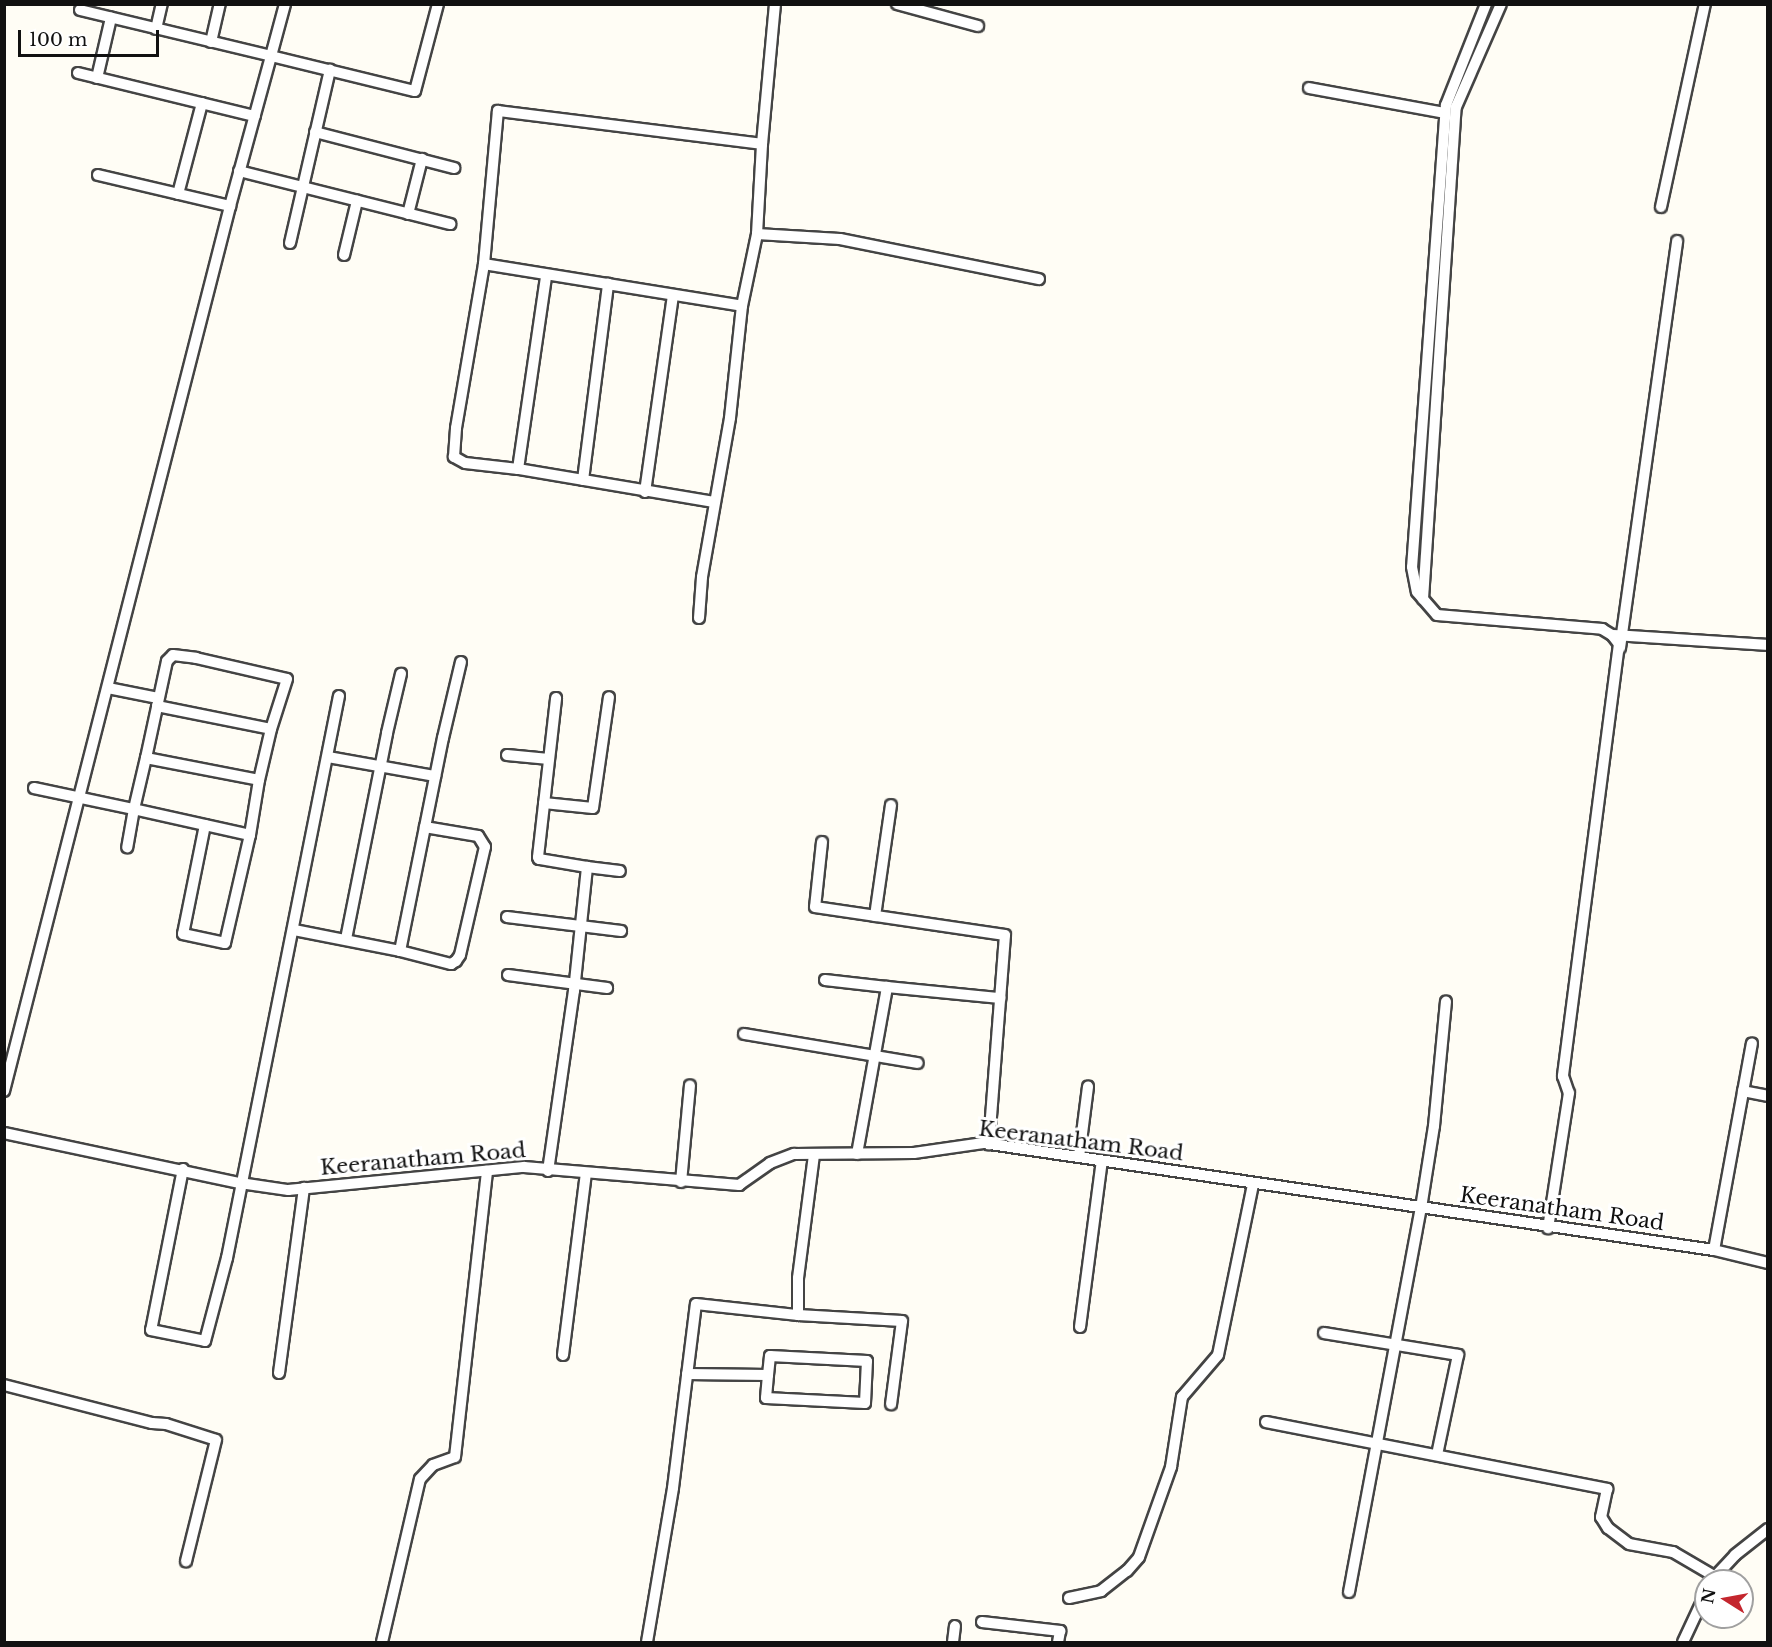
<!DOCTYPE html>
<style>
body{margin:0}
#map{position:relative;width:1772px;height:1647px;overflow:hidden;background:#fffdf5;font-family:"Libre Baskerville",serif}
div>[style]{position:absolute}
.roads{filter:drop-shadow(2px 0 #444) drop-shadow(-2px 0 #444) drop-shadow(0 2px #444) drop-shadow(0 -2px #444)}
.minor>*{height:10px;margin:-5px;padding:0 5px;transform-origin:5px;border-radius:5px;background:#fff}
span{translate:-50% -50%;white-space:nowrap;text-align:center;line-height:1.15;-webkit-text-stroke:6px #fff;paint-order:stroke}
.street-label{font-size:21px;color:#111}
.frame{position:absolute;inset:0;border:6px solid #111;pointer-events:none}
.north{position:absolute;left:1694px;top:1569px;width:60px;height:60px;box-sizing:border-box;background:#fff;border:2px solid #a0a0a0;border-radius:50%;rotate:281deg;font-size:16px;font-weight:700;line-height:24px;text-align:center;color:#111}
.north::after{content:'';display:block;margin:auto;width:21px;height:27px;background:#c4262e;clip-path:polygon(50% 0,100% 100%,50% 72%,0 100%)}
.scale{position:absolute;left:18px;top:30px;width:141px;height:27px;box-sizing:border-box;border:3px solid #111;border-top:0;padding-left:8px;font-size:18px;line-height:21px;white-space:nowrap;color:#111;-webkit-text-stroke:4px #fff;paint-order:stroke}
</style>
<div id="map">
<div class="roads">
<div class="minor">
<div style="left:897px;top:4px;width:84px;rotate:15.2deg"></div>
<div style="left:1486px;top:4px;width:109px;rotate:111.6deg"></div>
<div style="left:1446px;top:105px;width:463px;rotate:94.2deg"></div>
<div style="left:1412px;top:567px;width:25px;rotate:79deg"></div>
<div style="left:1417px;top:592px;width:30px;rotate:49deg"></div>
<div style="left:1437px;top:615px;width:166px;rotate:4.8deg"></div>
<div style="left:1602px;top:629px;width:12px;rotate:31deg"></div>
<div style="left:1612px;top:635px;width:11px;rotate:52deg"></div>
<div style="left:1619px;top:644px;width:436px;rotate:97.4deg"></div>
<div style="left:1563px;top:1076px;width:18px;rotate:71deg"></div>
<div style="left:1569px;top:1093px;width:137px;rotate:98.8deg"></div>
<div style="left:80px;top:10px;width:196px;rotate:13.5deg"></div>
<div style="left:271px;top:56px;width:54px;rotate:-74.9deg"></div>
<div style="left:156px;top:29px;width:26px;rotate:-77deg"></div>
<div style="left:211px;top:42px;width:39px;rotate:-77deg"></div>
<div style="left:78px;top:73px;width:182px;rotate:13.7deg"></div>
<div style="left:97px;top:78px;width:62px;rotate:-76.9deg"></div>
<div style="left:1309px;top:88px;width:138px;rotate:10.4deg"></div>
<div style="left:315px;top:132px;width:144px;rotate:14.5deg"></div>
<div style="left:239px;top:171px;width:218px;rotate:14.1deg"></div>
<div style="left:98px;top:175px;width:136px;rotate:13.2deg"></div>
<div style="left:178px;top:194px;width:94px;rotate:-75.2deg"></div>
<div style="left:1661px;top:207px;width:208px;rotate:-77.8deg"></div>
<div style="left:408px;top:214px;width:57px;rotate:-75.7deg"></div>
<div style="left:757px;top:234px;width:83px;rotate:3.4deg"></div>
<div style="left:840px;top:239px;width:203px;rotate:11.4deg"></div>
<div style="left:290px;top:243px;width:178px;rotate:-77deg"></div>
<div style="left:344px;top:255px;width:56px;rotate:-76.5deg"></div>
<div style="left:484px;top:264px;width:261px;rotate:9.2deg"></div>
<div style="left:518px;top:469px;width:195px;rotate:-81.7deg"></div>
<div style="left:583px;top:480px;width:198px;rotate:-82.7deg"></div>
<div style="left:645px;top:492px;width:198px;rotate:-81.9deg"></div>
<div style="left:714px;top:502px;width:199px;rotate:-170.4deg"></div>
<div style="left:518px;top:469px;width:53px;rotate:-173.5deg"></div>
<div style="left:465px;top:463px;width:13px;rotate:-151deg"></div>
<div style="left:454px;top:457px;width:29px;rotate:-86deg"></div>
<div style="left:456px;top:428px;width:166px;rotate:-80.3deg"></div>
<div style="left:484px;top:264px;width:154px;rotate:-84.8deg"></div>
<div style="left:498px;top:111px;width:266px;rotate:7.1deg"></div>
<div style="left:762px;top:144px;width:141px;rotate:-84.7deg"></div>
<div style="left:1423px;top:599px;width:493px;rotate:-86.2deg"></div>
<div style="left:1456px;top:107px;width:112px;rotate:-66.4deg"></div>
<div style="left:699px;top:618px;width:41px;rotate:-85.8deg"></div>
<div style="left:702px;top:577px;width:161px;rotate:-80deg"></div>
<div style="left:730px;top:418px;width:113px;rotate:-83.9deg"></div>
<div style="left:742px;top:306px;width:74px;rotate:-78.2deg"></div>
<div style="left:757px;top:234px;width:90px;rotate:-86.8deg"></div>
<div style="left:1615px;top:635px;width:153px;rotate:3.7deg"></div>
<div style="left:1620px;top:648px;width:411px;rotate:-82deg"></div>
<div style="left:108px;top:688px;width:51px;rotate:11.3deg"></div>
<div style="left:157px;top:706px;width:116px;rotate:11.4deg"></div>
<div style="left:507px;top:755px;width:42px;rotate:5.4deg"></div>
<div style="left:328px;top:757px;width:109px;rotate:10.1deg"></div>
<div style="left:146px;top:758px;width:99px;rotate:-77.8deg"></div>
<div style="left:167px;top:661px;width:8px;rotate:-45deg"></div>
<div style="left:173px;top:655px;width:23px;rotate:7deg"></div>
<div style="left:196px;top:658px;width:93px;rotate:13deg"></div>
<div style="left:287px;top:679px;width:52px;rotate:107.7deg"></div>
<div style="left:271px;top:729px;width:52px;rotate:103.2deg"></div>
<div style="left:34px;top:788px;width:102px;rotate:11.9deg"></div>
<div style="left:134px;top:809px;width:52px;rotate:-76.8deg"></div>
<div style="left:146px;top:758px;width:115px;rotate:11deg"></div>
<div style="left:259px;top:780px;width:56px;rotate:99.3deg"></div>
<div style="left:250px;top:835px;width:119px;rotate:-167.4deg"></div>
<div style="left:134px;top:809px;width:39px;rotate:100deg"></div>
<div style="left:544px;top:803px;width:49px;rotate:5.8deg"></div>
<div style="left:593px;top:808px;width:112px;rotate:-81.8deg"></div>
<div style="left:205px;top:825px;width:111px;rotate:101.4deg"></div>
<div style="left:183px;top:934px;width:43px;rotate:12.1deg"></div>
<div style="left:225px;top:943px;width:111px;rotate:-77deg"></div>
<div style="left:822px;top:842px;width:65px;rotate:96.1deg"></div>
<div style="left:815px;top:907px;width:192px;rotate:8.4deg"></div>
<div style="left:1005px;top:935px;width:210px;rotate:94.4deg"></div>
<div style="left:587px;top:867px;width:33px;rotate:7deg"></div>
<div style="left:875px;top:916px;width:112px;rotate:-81.8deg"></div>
<div style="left:507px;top:917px;width:115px;rotate:7deg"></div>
<div style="left:294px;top:930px;width:108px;rotate:11.2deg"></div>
<div style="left:400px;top:951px;width:217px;rotate:-78.6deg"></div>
<div style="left:443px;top:738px;width:78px;rotate:-76.7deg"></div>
<div style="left:346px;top:939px;width:210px;rotate:-78.7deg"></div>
<div style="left:387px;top:733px;width:61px;rotate:-76.7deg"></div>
<div style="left:400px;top:951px;width:53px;rotate:14.3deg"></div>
<div style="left:451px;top:964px;width:6px;rotate:-31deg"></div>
<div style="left:456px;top:961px;width:7px;rotate:-56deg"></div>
<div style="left:460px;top:955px;width:111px;rotate:-77deg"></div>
<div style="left:485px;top:847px;width:13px;rotate:-122deg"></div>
<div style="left:478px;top:836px;width:54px;rotate:-170.4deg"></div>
<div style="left:508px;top:975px;width:100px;rotate:7.5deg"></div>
<div style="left:825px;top:980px;width:62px;rotate:6.4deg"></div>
<div style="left:744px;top:1034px;width:176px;rotate:9.5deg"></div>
<div style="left:4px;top:1091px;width:913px;rotate:-75.67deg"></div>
<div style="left:230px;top:206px;width:156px;rotate:-74.7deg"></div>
<div style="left:271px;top:56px;width:148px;rotate:13.7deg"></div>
<div style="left:415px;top:91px;width:90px;rotate:-75.2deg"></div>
<div style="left:1743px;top:1091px;width:25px;rotate:11deg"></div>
<div style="left:4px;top:1133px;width:241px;rotate:12deg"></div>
<div style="left:240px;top:1183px;width:49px;rotate:8.3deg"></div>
<div style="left:288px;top:1190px;width:237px;rotate:-5.6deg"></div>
<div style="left:524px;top:1167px;width:216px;rotate:4.8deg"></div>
<div style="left:739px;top:1185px;width:38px;rotate:-35deg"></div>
<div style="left:770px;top:1163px;width:26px;rotate:-21deg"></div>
<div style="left:794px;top:1154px;width:120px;rotate:-0.5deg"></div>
<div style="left:914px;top:1153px;width:70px;rotate:-8.2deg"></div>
<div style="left:983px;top:1143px;width:739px;rotate:8.33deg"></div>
<div style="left:1714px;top:1250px;width:56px;rotate:13.5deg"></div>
<div style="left:857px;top:1154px;width:170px;rotate:-79.8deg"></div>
<div style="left:887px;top:987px;width:114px;rotate:5.6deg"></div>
<div style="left:1079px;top:1157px;width:71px;rotate:-82.7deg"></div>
<div style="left:183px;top:1169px;width:164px;rotate:101.2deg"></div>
<div style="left:151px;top:1330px;width:55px;rotate:11.5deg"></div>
<div style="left:205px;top:1341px;width:86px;rotate:-75.2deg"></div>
<div style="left:227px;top:1258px;width:573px;rotate:-78.73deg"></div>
<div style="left:548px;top:1171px;width:182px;rotate:-81.8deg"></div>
<div style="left:574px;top:991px;width:125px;rotate:-84deg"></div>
<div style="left:587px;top:867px;width:49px;rotate:-170.5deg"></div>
<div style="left:539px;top:859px;width:2px;rotate:-117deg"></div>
<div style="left:538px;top:857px;width:160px;rotate:-83.5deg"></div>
<div style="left:681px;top:1182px;width:97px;rotate:-84.7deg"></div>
<div style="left:1714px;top:1250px;width:210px;rotate:-79.6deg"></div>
<div style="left:798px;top:1315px;width:37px;rotate:-90deg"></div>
<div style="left:798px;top:1278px;width:125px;rotate:-82.6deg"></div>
<div style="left:1080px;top:1327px;width:167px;rotate:-82.5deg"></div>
<div style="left:1324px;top:1333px;width:136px;rotate:9.3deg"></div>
<div style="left:1458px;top:1355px;width:102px;rotate:101.9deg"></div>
<div style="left:563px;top:1355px;width:182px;rotate:-82.8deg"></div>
<div style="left:279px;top:1373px;width:187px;rotate:-82.3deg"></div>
<div style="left:687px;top:1374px;width:81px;rotate:0.7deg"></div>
<div style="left:768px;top:1375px;width:23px;rotate:95deg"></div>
<div style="left:766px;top:1398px;width:99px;rotate:2.9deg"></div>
<div style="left:865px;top:1403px;width:42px;rotate:-87.3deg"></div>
<div style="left:867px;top:1361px;width:97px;rotate:-177deg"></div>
<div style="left:770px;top:1356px;width:19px;rotate:96deg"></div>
<div style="left:4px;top:1385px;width:153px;rotate:14.4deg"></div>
<div style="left:152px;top:1423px;width:14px;rotate:4deg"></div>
<div style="left:166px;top:1424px;width:52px;rotate:17.7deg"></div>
<div style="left:216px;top:1440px;width:125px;rotate:103.9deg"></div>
<div style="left:1266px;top:1422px;width:348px;rotate:11.1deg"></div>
<div style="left:1607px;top:1489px;width:29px;rotate:102deg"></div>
<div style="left:1601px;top:1517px;width:13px;rotate:58deg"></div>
<div style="left:1608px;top:1528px;width:26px;rotate:37deg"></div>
<div style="left:1629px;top:1544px;width:45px;rotate:10.3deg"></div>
<div style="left:1673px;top:1552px;width:48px;rotate:30.3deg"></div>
<div style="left:1711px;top:1581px;width:35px;rotate:-47deg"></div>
<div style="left:1735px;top:1555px;width:42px;rotate:-38.2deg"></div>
<div style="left:1349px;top:1592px;width:391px;rotate:-79.4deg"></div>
<div style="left:1421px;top:1208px;width:83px;rotate:-81deg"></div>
<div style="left:1434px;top:1126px;width:125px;rotate:-84.5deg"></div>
<div style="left:1069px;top:1598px;width:33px;rotate:-12deg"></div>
<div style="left:1101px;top:1591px;width:33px;rotate:-38deg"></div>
<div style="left:1127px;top:1571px;width:18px;rotate:-49deg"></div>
<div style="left:1139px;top:1557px;width:96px;rotate:-70.4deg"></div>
<div style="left:1171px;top:1467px;width:71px;rotate:-81.1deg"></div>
<div style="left:1182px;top:1397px;width:55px;rotate:-49.4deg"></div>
<div style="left:1218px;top:1355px;width:175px;rotate:-78.4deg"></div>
<div style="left:982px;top:1622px;width:79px;rotate:6.6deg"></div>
<div style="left:1060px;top:1631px;width:11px;rotate:100deg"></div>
<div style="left:382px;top:1642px;width:167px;rotate:-76.9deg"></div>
<div style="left:420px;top:1479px;width:19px;rotate:-47deg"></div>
<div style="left:433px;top:1465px;width:23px;rotate:-20deg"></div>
<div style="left:455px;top:1457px;width:288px;rotate:-83.6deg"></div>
<div style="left:647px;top:1642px;width:156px;rotate:-80.4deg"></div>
<div style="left:673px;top:1488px;width:185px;rotate:-82.9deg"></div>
<div style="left:696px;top:1304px;width:103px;rotate:6.2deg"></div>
<div style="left:798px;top:1315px;width:104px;rotate:3.3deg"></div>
<div style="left:902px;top:1321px;width:84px;rotate:97.5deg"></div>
<div style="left:953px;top:1642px;width:16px;rotate:-83deg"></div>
<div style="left:1683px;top:1642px;width:54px;rotate:-64.9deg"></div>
</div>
</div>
<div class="street-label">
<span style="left:1081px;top:1141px;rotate:7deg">Keeranatham Road</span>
<span style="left:423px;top:1159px;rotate:-5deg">Keeranatham Road</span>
<span style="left:1562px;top:1209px;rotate:8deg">Keeranatham Road</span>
</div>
<div class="frame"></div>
<div class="north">N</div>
<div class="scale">100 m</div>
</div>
